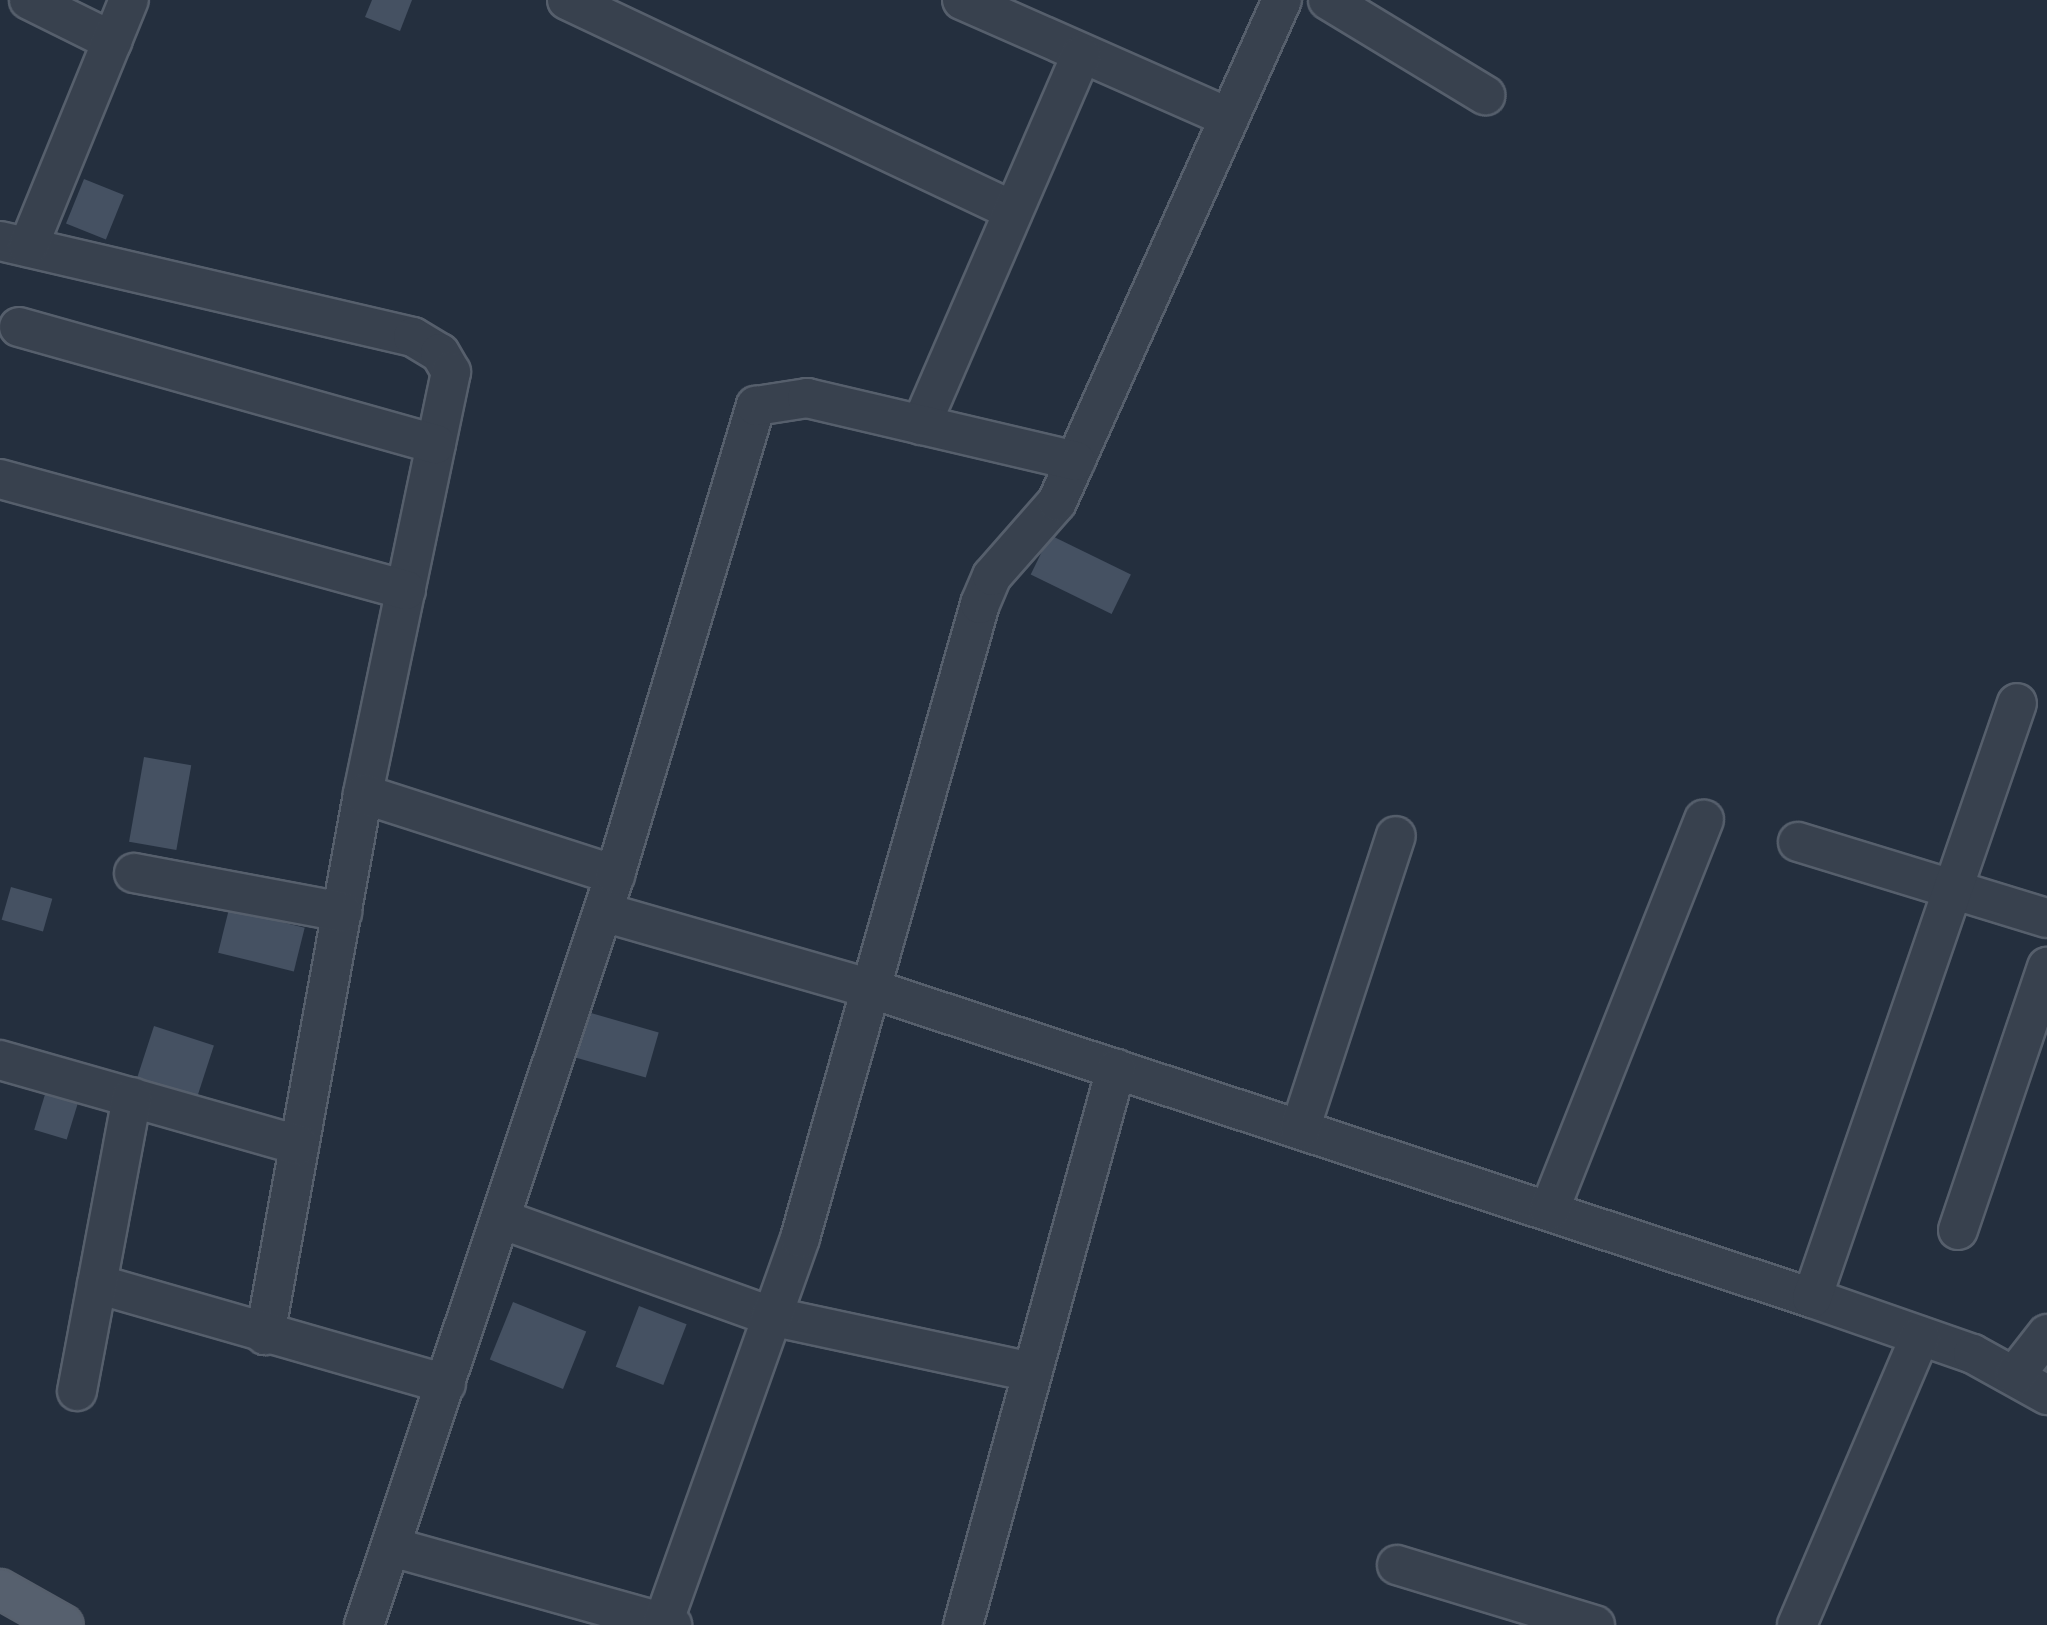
<!DOCTYPE html>
<style>
body{margin:0}
#map{position:relative;width:2047px;height:1625px;overflow:hidden;background:#242f3e;font-family:Cabin,sans-serif}
div>[style]{position:absolute}
.building>*{inset:0;background:#455162;transform-origin:0 0}
.roads{filter:drop-shadow(2px 0 #565f6c) drop-shadow(-2px 0 #565f6c) drop-shadow(0 2px #565f6c) drop-shadow(0 -2px #565f6c)}
.minor>*{height:38px;margin:-19px;padding:0 19px;transform-origin:19px;border-radius:19px;background:#38414e}
.major>*{height:38px;margin:-19px;padding:0 19px;transform-origin:19px;border-radius:19px;background:#56606e}
span{translate:-50% -50%;white-space:nowrap;text-align:center;line-height:1.15;-webkit-text-stroke:7px #1d2633;paint-order:stroke}
</style>
<div id="map">
<div class="building">
<div style="clip-path:polygon(372px 0,412px 0,400px 31px,365px 17px)"></div>
<div style="left:84px;top:179px;width:43px;height:48px;rotate:22deg"></div>
<div style="left:1050px;top:535px;width:90px;height:44px;rotate:26deg"></div>
<div style="left:144px;top:757px;width:48px;height:86px;rotate:10deg"></div>
<div style="left:11px;top:887px;width:43px;height:34px;rotate:16deg"></div>
<div style="left:229px;top:909px;width:78px;height:45px;rotate:14deg"></div>
<div style="left:577px;top:1009px;width:85px;height:47px;rotate:16deg"></div>
<div style="left:154px;top:1026px;width:63px;height:60px;rotate:18deg"></div>
<div style="left:50px;top:1078px;width:34px;height:54px;rotate:17deg"></div>
<div style="left:513px;top:1302px;width:79px;height:62px;rotate:22deg"></div>
<div style="left:639px;top:1306px;width:51px;height:65px;rotate:21deg"></div>
</div>
<div class="roads">
<div class="minor">
<div style="left:29px;top:0;width:93px;rotate:26.3deg"></div>
<div style="left:567px;top:0;width:493px;rotate:25.3deg"></div>
<div style="left:962px;top:0;width:292px;rotate:23.8deg"></div>
<div style="left:1328px;top:0;width:184px;rotate:31.2deg"></div>
<div style="left:0;top:241px;width:424px;rotate:13.1deg"></div>
<div style="left:413px;top:337px;width:31px;rotate:31deg"></div>
<div style="left:440px;top:353px;width:22px;rotate:60deg"></div>
<div style="left:451px;top:372px;width:431px;rotate:101.8deg"></div>
<div style="left:363px;top:794px;width:550px;rotate:100.27deg"></div>
<div style="left:28px;top:247px;width:267px;rotate:-67.8deg"></div>
<div style="left:19px;top:327px;width:433px;rotate:15.7deg"></div>
<div style="left:921px;top:425px;width:403px;rotate:-66.6deg"></div>
<div style="left:0;top:479px;width:421px;rotate:15.3deg"></div>
<div style="left:363px;top:794px;width:265px;rotate:17.8deg"></div>
<div style="left:1798px;top:842px;width:260px;rotate:17deg"></div>
<div style="left:134px;top:873px;width:212px;rotate:10.6deg"></div>
<div style="left:603px;top:912px;width:283px;rotate:16deg"></div>
<div style="left:875px;top:990px;width:986px;rotate:18.2deg"></div>
<div style="left:1812px;top:1298px;width:170px;rotate:19.2deg"></div>
<div style="left:1973px;top:1354px;width:85px;rotate:29deg"></div>
<div style="left:0;top:1060px;width:311px;rotate:15.9deg"></div>
<div style="left:1300px;top:1129px;width:308px;rotate:-71.9deg"></div>
<div style="left:1549px;top:1211px;width:421px;rotate:-68.4deg"></div>
<div style="left:501px;top:1219px;width:286px;rotate:19.8deg"></div>
<div style="left:770px;top:1316px;width:268px;rotate:12.1deg"></div>
<div style="left:1958px;top:1230px;width:278px;rotate:-71.3deg"></div>
<div style="left:97px;top:1284px;width:363px;rotate:16deg"></div>
<div style="left:1812px;top:1298px;width:629px;rotate:-70.99deg"></div>
<div style="left:2015px;top:1375px;width:52px;rotate:-52deg"></div>
<div style="left:77px;top:1391px;width:299px;rotate:-79.4deg"></div>
<div style="left:392px;top:1547px;width:291px;rotate:15.6deg"></div>
<div style="left:1397px;top:1565px;width:207px;rotate:16.9deg"></div>
<div style="left:663px;top:1623px;width:409px;rotate:-70.4deg"></div>
<div style="left:800px;top:1238px;width:659px;rotate:-74.15deg"></div>
<div style="left:980px;top:604px;width:30px;rotate:-67deg"></div>
<div style="left:992px;top:576px;width:98px;rotate:-48.7deg"></div>
<div style="left:1057px;top:502px;width:550px;rotate:-65.86deg"></div>
<div style="left:364px;top:1625px;width:791px;rotate:-71.5deg"></div>
<div style="left:615px;top:875px;width:490px;rotate:-73.3deg"></div>
<div style="left:756px;top:406px;width:52px;rotate:-8.9deg"></div>
<div style="left:807px;top:398px;width:276px;rotate:13.2deg"></div>
<div style="left:963px;top:1625px;width:577px;rotate:-74.61deg"></div>
<div style="left:1797px;top:1625px;width:314px;rotate:-66.9deg"></div>
</div>
<div class="major">
<div style="left:0;top:1589px;width:73px;rotate:29.4deg"></div>
</div>
</div>
</div>
